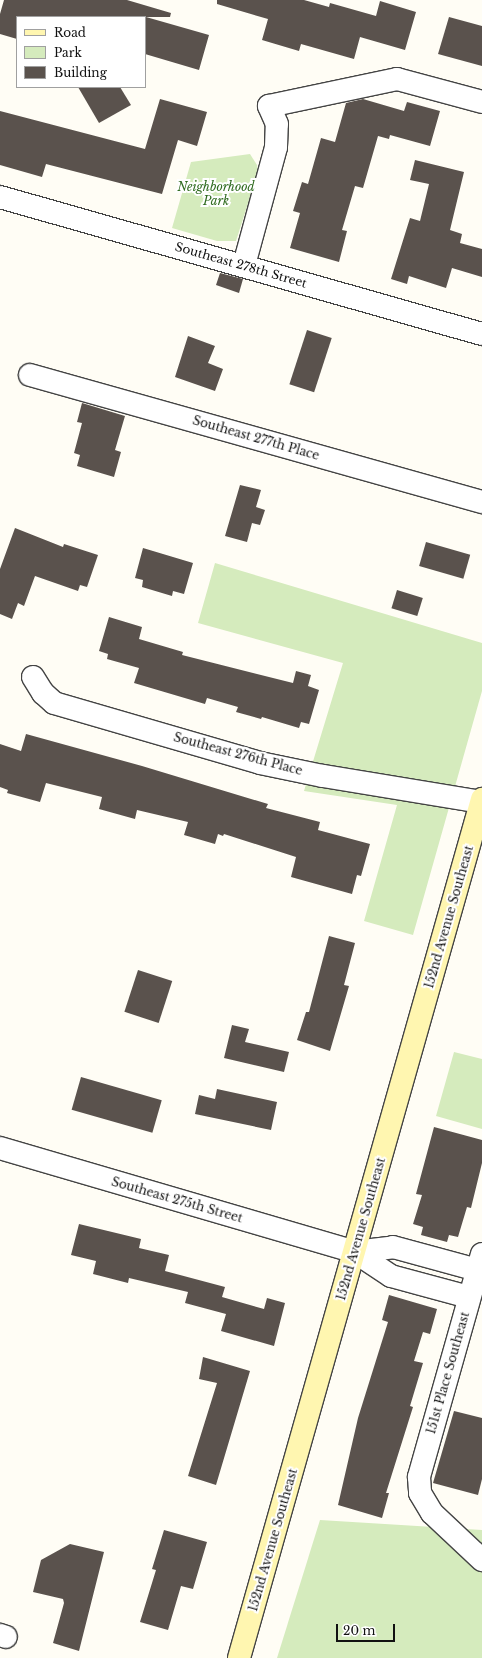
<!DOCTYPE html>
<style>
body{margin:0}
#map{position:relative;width:482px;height:1658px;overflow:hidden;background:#fffdf5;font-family:"Libre Baskerville",serif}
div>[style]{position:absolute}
.green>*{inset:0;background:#d5ebbd}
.building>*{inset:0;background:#5a524d;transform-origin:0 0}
.roads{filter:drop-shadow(1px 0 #444) drop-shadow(-1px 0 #444) drop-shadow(0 1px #444) drop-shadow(0 -1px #444)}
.street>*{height:22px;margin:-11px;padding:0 11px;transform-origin:11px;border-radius:11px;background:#fff}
.secondary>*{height:22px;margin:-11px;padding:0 11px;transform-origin:11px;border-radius:11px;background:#fff6b0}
span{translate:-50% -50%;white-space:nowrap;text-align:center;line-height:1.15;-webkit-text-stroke:4px #fff;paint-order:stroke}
.park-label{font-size:12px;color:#2f6b1f;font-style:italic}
.street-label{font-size:12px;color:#111}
.legend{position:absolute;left:16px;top:16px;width:130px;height:72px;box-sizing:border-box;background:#fff;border:1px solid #a0a0a0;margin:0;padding:5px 7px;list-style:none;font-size:12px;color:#111}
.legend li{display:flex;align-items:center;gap:8px;height:20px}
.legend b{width:20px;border:1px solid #a0a0a0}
.scale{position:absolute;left:336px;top:1624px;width:59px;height:18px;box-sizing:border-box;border:2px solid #111;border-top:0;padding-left:5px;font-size:12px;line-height:14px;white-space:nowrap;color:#111;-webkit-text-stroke:3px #fff;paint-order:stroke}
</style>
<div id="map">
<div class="green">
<div style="clip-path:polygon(250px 154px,257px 165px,258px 172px,236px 241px,217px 241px,172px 228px,191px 162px)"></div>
<div style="clip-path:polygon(215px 563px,482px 643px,482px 691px,413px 935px,364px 921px,397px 805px,304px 791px,343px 663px,198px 623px)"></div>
<div style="clip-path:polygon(454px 1052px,482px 1059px,482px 1129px,436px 1116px)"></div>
<div style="clip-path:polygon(320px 1520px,482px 1530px,482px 1658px,277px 1658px)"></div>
</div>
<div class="building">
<div style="clip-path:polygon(4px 0,127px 0,171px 13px,170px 17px,146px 17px,209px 35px,199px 70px,145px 54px,145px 17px,17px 17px,17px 39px,0 34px,0 14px)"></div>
<div style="clip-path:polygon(217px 0,304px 0,329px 7px,330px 3px,376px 16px,380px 1px,416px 12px,405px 50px,360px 37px,354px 59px,301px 44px,299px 51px,262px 40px,268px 19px,217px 4px)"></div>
<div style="clip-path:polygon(449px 17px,482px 26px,482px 66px,438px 54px)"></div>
<div style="clip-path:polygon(78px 87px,120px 87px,131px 105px,99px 123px)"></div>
<div style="clip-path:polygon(160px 99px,207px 112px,197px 146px,178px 140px,162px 194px,46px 164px,42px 177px,0 165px,0 111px,145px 149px)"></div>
<div style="clip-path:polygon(363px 99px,404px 111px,407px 102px,440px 111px,430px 146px,390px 135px,389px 139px,378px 136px,363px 188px,355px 186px,342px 230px,347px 231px,339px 262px,290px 248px,300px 213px,293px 211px,302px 182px,308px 184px,321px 138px,335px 142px,346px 103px)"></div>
<div style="clip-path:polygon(415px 160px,464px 172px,450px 230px,462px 234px,460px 243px,482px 249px,482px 277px,452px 268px,446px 288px,409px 276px,407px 284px,391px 279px,410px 218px,420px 221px,429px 184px,410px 180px)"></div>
<div style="clip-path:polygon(220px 273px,243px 279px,239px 293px,216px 285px)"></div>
<div style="left:307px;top:330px;width:26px;height:57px;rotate:18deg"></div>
<div style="clip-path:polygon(188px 336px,215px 346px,208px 363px,223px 369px,215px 391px,175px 377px)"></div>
<div style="clip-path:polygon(82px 403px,125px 416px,115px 450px,121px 452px,114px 477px,77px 466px,80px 455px,74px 453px,82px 423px,77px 422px)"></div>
<div style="clip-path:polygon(240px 485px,261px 490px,256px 507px,265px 510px,260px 525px,252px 523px,247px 542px,225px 536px)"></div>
<div style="clip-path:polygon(15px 528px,63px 547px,64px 544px,98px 555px,87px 587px,80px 585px,78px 591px,35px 576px,24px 606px,18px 603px,12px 619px,0 614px,0 569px)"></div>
<div style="left:426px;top:542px;width:46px;height:25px;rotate:16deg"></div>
<div style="clip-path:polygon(143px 548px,193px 563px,184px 594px,173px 591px,172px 596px,142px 587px,143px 580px,135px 578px)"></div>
<div style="left:397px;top:590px;width:27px;height:19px;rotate:17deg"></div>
<div style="clip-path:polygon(109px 617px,142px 627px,139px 639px,183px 652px,182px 655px,293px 683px,296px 671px,311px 675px,308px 686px,319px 690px,309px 724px,301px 722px,299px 728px,262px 717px,261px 719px,236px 712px,238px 707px,207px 698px,205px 704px,134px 683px,139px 668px,107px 659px,108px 654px,99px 651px)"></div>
<div style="clip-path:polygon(26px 734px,142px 766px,268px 804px,266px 808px,320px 822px,318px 830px,370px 844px,361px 876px,357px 875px,352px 894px,291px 877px,296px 857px,224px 834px,223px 836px,218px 834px,215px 844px,184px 835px,188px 822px,137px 810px,135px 819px,99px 809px,102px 797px,46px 783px,40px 802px,7px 793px,8px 790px,0 787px,0 744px,21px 751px)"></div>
<div style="clip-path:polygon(329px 936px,355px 943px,344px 985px,349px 986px,330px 1051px,297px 1040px,306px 1012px,309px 1012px)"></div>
<div style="left:138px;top:970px;width:36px;height:44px;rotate:18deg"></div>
<div style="clip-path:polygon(232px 1025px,249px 1029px,245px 1042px,289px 1052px,284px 1072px,224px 1058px)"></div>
<div style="left:81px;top:1077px;width:84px;height:34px;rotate:16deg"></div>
<div style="clip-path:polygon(217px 1089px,277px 1102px,271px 1130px,195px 1114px,199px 1095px,215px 1099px)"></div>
<div style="clip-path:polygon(434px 1127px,482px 1140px,482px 1163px,471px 1208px,467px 1207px,458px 1237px,449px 1235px,447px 1242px,421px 1235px,423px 1227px,413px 1224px,422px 1195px,416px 1194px)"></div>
<div style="clip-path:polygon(79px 1224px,141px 1239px,139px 1248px,169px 1255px,165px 1271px,225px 1287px,222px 1297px,264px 1309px,267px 1298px,285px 1303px,274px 1346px,221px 1331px,226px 1314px,185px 1303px,188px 1292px,129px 1278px,128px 1283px,93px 1274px,96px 1261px,71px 1255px)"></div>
<div style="clip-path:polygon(389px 1295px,437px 1309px,430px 1334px,423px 1332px,414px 1361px,423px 1363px,410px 1406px,413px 1407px,386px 1493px,389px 1493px,382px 1518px,338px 1505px,358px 1418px,388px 1322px,382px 1320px)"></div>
<div style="clip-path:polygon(203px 1357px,250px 1371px,216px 1485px,188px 1476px,217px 1383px,199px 1379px)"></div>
<div style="clip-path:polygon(454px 1411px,482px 1418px,482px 1479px,478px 1495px,433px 1483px)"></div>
<div style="clip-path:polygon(164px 1530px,207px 1542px,193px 1589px,181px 1586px,168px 1630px,140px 1622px,156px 1570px,152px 1569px)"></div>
<div style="clip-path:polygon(70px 1544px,104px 1552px,79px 1651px,53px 1643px,64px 1603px,63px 1599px,33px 1592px,41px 1560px)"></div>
</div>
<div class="roads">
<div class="street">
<div style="left:0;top:197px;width:501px;rotate:15.87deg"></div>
<div style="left:244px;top:265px;width:122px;rotate:-74.8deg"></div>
<div style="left:276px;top:147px;width:23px;rotate:-88deg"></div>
<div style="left:277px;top:124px;width:20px;rotate:-114deg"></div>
<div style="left:269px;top:106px;width:131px;rotate:-11.9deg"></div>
<div style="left:397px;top:79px;width:88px;rotate:15.1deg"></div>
<div style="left:30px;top:375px;width:470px;rotate:15.7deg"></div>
<div style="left:33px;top:677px;width:19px;rotate:58deg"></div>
<div style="left:43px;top:693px;width:15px;rotate:42deg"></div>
<div style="left:54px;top:703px;width:215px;rotate:16.2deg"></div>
<div style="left:260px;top:763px;width:64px;rotate:11.7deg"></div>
<div style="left:323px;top:776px;width:161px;rotate:9.3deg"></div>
<div style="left:0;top:1148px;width:370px;rotate:16.3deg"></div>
<div style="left:355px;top:1252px;width:43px;rotate:33.7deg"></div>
<div style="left:391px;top:1276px;width:81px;rotate:15.1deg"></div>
<div style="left:355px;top:1252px;width:38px;rotate:-7deg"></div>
<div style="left:393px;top:1247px;width:87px;rotate:15.3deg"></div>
<div style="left:482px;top:1254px;width:232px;rotate:105.8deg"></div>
<div style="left:419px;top:1477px;width:16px;rotate:86deg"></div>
<div style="left:420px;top:1493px;width:23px;rotate:59deg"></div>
<div style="left:432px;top:1513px;width:69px;rotate:43.2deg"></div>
<div style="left:0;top:1635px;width:6px;rotate:18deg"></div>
</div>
<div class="secondary">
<div style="left:239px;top:1658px;width:893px;rotate:-74.2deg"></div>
</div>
</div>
<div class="park-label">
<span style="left:216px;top:194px">Neighborhood<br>Park</span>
</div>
<div class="street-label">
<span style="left:241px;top:265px;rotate:16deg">Southeast 278th Street</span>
<span style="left:256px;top:438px;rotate:16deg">Southeast 277th Place</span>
<span style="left:238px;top:754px;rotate:15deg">Southeast 276th Place</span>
<span style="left:449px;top:917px;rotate:-74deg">152nd Avenue Southeast</span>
<span style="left:177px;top:1200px;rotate:16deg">Southeast 275th Street</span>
<span style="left:361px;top:1229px;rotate:-74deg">152nd Avenue Southeast</span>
<span style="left:448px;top:1373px;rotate:-74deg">151st Place Southeast</span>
<span style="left:273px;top:1540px;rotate:-74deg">152nd Avenue Southeast</span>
</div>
<ul class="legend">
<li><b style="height:5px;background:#fff6b0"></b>Road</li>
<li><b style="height:11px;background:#d5ebbd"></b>Park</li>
<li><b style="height:11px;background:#5a524d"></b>Building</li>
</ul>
<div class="scale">20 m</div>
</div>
